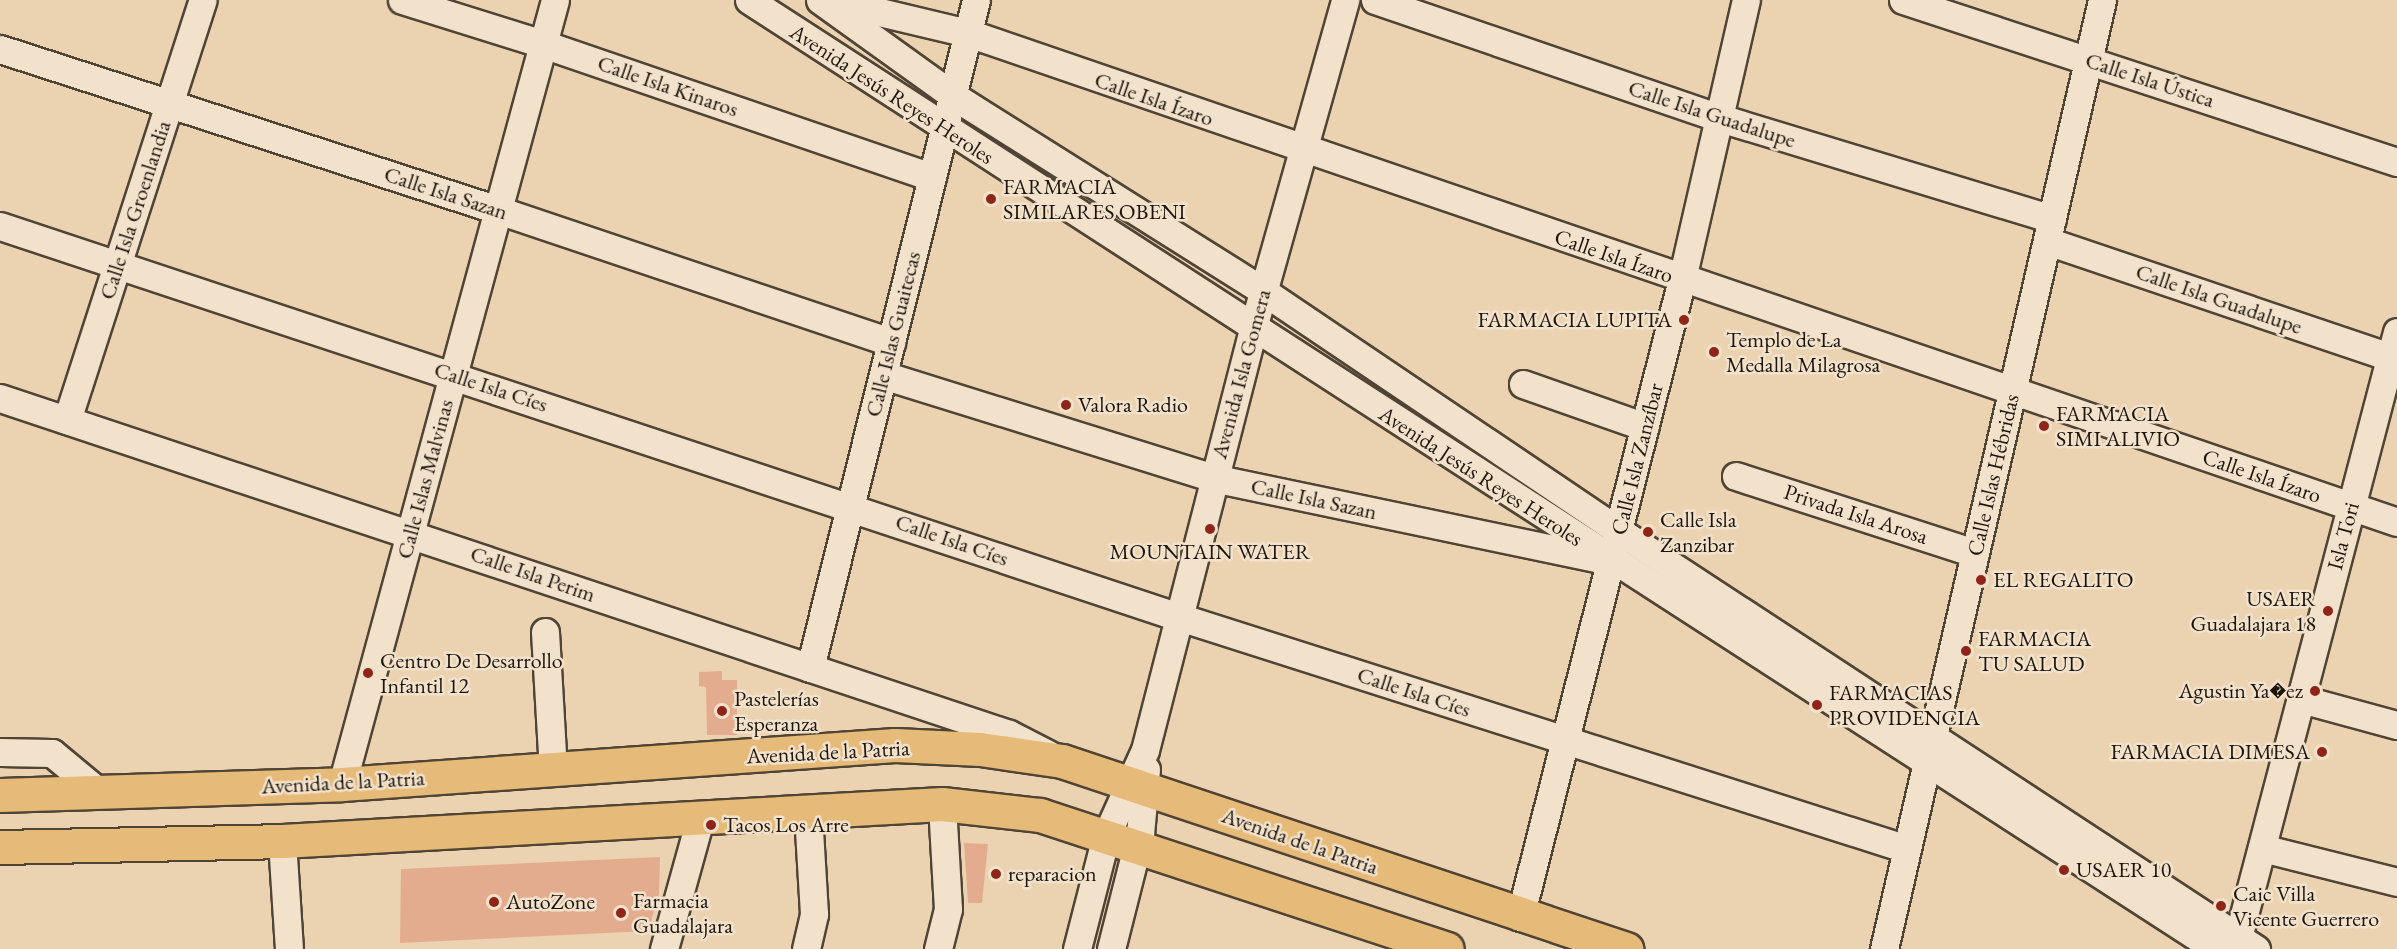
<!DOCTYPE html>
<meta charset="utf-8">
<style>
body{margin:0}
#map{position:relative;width:2397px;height:949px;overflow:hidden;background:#ebd3b1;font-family:"EB Garamond",serif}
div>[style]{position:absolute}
.building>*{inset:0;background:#e4ac8e}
.roads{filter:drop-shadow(2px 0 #504435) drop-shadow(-2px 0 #504435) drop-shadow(0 2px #504435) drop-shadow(0 -2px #504435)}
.minor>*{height:27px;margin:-13.5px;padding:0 13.5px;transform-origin:13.5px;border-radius:13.5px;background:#f2e2cc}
.major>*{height:33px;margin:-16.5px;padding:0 16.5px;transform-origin:16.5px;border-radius:16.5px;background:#e6ba78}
.dots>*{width:16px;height:16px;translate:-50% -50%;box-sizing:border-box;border:3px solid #f2e2cc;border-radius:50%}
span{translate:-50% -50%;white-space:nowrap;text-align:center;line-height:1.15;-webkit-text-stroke:5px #f2e2cc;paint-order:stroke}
.street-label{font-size:22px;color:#1d150c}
.poi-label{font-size:22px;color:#1d150c}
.left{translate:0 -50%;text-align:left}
.right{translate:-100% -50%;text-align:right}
</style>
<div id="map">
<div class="building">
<div style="clip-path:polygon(722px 671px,722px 680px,737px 680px,737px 735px,707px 735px,706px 687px,699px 686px,699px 672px)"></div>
<div style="clip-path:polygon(964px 843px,988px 844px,982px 903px,968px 903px)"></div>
<div style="clip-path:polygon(660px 857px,659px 895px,648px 931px,400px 943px,401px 869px)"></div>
</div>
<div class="roads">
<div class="minor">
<div style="left:402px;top:0;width:148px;rotate:17.3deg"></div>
<div style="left:543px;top:44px;width:411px;rotate:18.9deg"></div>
<div style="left:749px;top:0;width:1747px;rotate:32.9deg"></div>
<div style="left:820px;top:0;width:163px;rotate:35.7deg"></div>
<div style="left:952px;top:95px;width:368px;rotate:32.2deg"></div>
<div style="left:1263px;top:291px;width:429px;rotate:34deg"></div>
<div style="left:1619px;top:531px;width:762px;rotate:33.27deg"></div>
<div style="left:829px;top:0;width:143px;rotate:13.4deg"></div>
<div style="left:968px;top:33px;width:1510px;rotate:18.89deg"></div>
<div style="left:1375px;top:0;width:365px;rotate:18.9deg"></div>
<div style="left:1720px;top:118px;width:347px;rotate:16.9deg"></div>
<div style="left:1903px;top:0;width:520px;rotate:18.16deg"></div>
<div style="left:0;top:49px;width:523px;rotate:17.92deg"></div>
<div style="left:498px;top:210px;width:415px;rotate:18.6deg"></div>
<div style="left:0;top:226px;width:1239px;rotate:18.35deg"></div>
<div style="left:1176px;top:616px;width:767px;rotate:17.68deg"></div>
<div style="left:2047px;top:241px;width:362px;rotate:18.7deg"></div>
<div style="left:883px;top:375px;width:346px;rotate:17.3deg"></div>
<div style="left:1213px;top:478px;width:391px;rotate:11.8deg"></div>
<div style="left:1523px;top:384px;width:129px;rotate:19.4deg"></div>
<div style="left:0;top:398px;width:1063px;rotate:18.42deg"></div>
<div style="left:1009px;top:734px;width:44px;rotate:27.1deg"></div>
<div style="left:67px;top:420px;width:441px;rotate:-72.1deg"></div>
<div style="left:1736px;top:476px;width:251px;rotate:17.9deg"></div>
<div style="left:545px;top:632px;width:137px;rotate:86.7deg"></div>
<div style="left:810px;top:668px;width:688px;rotate:-76.04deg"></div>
<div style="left:2301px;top:699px;width:99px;rotate:15.2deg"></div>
<div style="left:0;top:752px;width:52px;rotate:1.1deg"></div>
<div style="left:52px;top:753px;width:61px;rotate:39.7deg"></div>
<div style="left:342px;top:784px;width:812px;rotate:-74.8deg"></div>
<div style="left:282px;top:841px;width:108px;rotate:86.3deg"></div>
<div style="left:2262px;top:848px;width:139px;rotate:14.1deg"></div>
<div style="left:1520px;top:917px;width:658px;rotate:-75.75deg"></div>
<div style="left:1682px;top:279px;width:286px;rotate:-77.1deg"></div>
<div style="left:664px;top:949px;width:135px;rotate:-74.5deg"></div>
<div style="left:806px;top:949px;width:36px;rotate:-77deg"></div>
<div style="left:814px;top:914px;width:101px;rotate:-93.4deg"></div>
<div style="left:938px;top:949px;width:41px;rotate:-76deg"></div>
<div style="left:948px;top:909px;width:105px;rotate:-93.3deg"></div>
<div style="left:1077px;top:949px;width:117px;rotate:-75.6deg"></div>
<div style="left:1106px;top:836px;width:94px;rotate:-65.6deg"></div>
<div style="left:1145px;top:750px;width:436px;rotate:-75.6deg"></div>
<div style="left:1253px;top:328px;width:341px;rotate:-74.3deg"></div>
<div style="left:1111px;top:949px;width:119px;rotate:-75.8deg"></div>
<div style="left:1140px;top:834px;width:65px;rotate:-84.7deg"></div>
<div style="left:1884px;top:949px;width:974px;rotate:-77.06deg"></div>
<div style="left:2235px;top:949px;width:638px;rotate:-75.29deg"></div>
</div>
<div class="major">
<div style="left:0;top:795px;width:342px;rotate:-1.8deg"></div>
<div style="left:342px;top:784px;width:554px;rotate:-4.03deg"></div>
<div style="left:895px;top:745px;width:85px;rotate:2.7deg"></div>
<div style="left:980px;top:749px;width:83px;rotate:8.3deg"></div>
<div style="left:1062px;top:761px;width:595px;rotate:18.43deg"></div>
<div style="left:0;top:847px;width:282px;rotate:-1.2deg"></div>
<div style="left:282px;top:841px;width:661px;rotate:-3.21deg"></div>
<div style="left:942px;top:804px;width:99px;rotate:6.4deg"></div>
<div style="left:1040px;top:815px;width:428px;rotate:18.2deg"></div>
</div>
</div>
<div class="dots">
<div style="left:991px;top:199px;background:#8f2418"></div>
<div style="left:1684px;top:320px;background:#8f2418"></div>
<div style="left:1714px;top:352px;background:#8f2418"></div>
<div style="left:1066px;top:405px;background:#8f2418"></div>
<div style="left:2044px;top:426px;background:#8f2418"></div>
<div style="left:1210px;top:529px;background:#8f2418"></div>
<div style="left:1648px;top:532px;background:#8f2418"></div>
<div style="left:1981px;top:580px;background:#8f2418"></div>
<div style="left:2328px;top:611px;background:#8f2418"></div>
<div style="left:1966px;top:651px;background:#8f2418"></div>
<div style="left:368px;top:673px;background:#8f2418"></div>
<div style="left:2315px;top:691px;background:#8f2418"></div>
<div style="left:1817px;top:705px;background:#8f2418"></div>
<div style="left:722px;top:711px;background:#8f2418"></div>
<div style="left:2322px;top:752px;background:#8f2418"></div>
<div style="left:711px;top:825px;background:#8f2418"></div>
<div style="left:2064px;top:870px;background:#8f2418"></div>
<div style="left:996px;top:874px;background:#8f2418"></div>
<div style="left:494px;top:902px;background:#8f2418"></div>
<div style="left:2221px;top:906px;background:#8f2418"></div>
<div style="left:621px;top:913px;background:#8f2418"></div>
</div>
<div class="street-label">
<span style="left:2150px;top:80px;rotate:18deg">Calle Isla Ústica</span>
<span style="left:668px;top:86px;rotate:19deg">Calle Isla Kinaros</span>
<span style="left:892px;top:94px;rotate:33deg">Avenida Jesús Reyes Heroles</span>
<span style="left:1154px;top:99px;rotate:19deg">Calle Isla Ízaro</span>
<span style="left:1712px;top:114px;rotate:18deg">Calle Isla Guadalupe</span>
<span style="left:446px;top:193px;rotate:18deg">Calle Isla Sazan</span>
<span style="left:135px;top:210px;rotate:-72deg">Calle Isla Groenlandia</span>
<span style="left:1614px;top:256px;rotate:19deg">Calle Isla Ízaro</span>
<span style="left:2219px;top:299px;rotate:19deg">Calle Isla Guadalupe</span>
<span style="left:893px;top:334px;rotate:-76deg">Calle Islas Guaitecas</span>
<span style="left:1241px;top:374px;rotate:-75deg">Avenida Isla Gomera</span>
<span style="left:491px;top:387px;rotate:18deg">Calle Isla Cíes</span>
<span style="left:1637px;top:459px;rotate:-76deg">Calle Isla Zanzíbar</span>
<span style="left:1993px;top:475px;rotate:-77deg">Calle Islas Hébridas</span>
<span style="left:1481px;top:476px;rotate:33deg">Avenida Jesús Reyes Heroles</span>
<span style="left:2262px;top:476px;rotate:19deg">Calle Isla Ízaro</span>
<span style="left:425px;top:479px;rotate:-75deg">Calle Islas Malvinas</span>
<span style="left:1314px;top:499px;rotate:12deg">Calle Isla Sazan</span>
<span style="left:1856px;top:514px;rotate:18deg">Privada Isla Arosa</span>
<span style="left:2343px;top:536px;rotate:-75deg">Isla Tori</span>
<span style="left:952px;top:540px;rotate:19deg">Calle Isla Cíes</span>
<span style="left:533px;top:574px;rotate:19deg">Calle Isla Perim</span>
<span style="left:1414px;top:692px;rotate:18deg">Calle Isla Cíes</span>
<span style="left:828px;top:752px;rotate:-3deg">Avenida de la Patria</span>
<span style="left:343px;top:782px;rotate:-3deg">Avenida de la Patria</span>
<span style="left:1300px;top:841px;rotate:19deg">Avenida de la Patria</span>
</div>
<div class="poi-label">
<span class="left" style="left:1003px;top:199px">FARMACIA<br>SIMILARES OBENI</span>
<span class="right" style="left:1672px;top:320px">FARMACIA LUPITA</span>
<span class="left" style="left:1726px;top:352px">Templo de La<br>Medalla Milagrosa</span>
<span class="left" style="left:1078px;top:405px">Valora Radio</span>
<span class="left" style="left:2056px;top:426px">FARMACIA<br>SIMI ALIVIO</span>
<span class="left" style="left:1660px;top:532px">Calle Isla<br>Zanzibar</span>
<span style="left:1210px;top:552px">MOUNTAIN WATER</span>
<span class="left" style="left:1993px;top:580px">EL REGALITO</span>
<span class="right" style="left:2316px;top:611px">USAER<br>Guadalajara 18</span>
<span class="left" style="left:1978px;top:651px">FARMACIA<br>TU SALUD</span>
<span class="left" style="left:380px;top:673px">Centro De Desarrollo<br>Infantil 12</span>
<span class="right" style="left:2303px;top:691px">Agustin Ya�ez</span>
<span class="left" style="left:1829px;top:705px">FARMACIAS<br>PROVIDENCIA</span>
<span class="left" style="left:734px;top:711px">Pastelerías<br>Esperanza</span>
<span class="right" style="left:2310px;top:752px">FARMACIA DIMESA</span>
<span class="left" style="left:723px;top:825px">Tacos Los Arre</span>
<span class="left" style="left:2076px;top:870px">USAER 10</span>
<span class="left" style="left:1008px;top:874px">reparacion</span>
<span class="left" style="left:2233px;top:906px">Caic Villa<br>Vicente Guerrero</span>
<span class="left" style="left:633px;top:913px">Farmacia<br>Guadalajara</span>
<span class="left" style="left:506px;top:902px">AutoZone</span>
</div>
</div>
